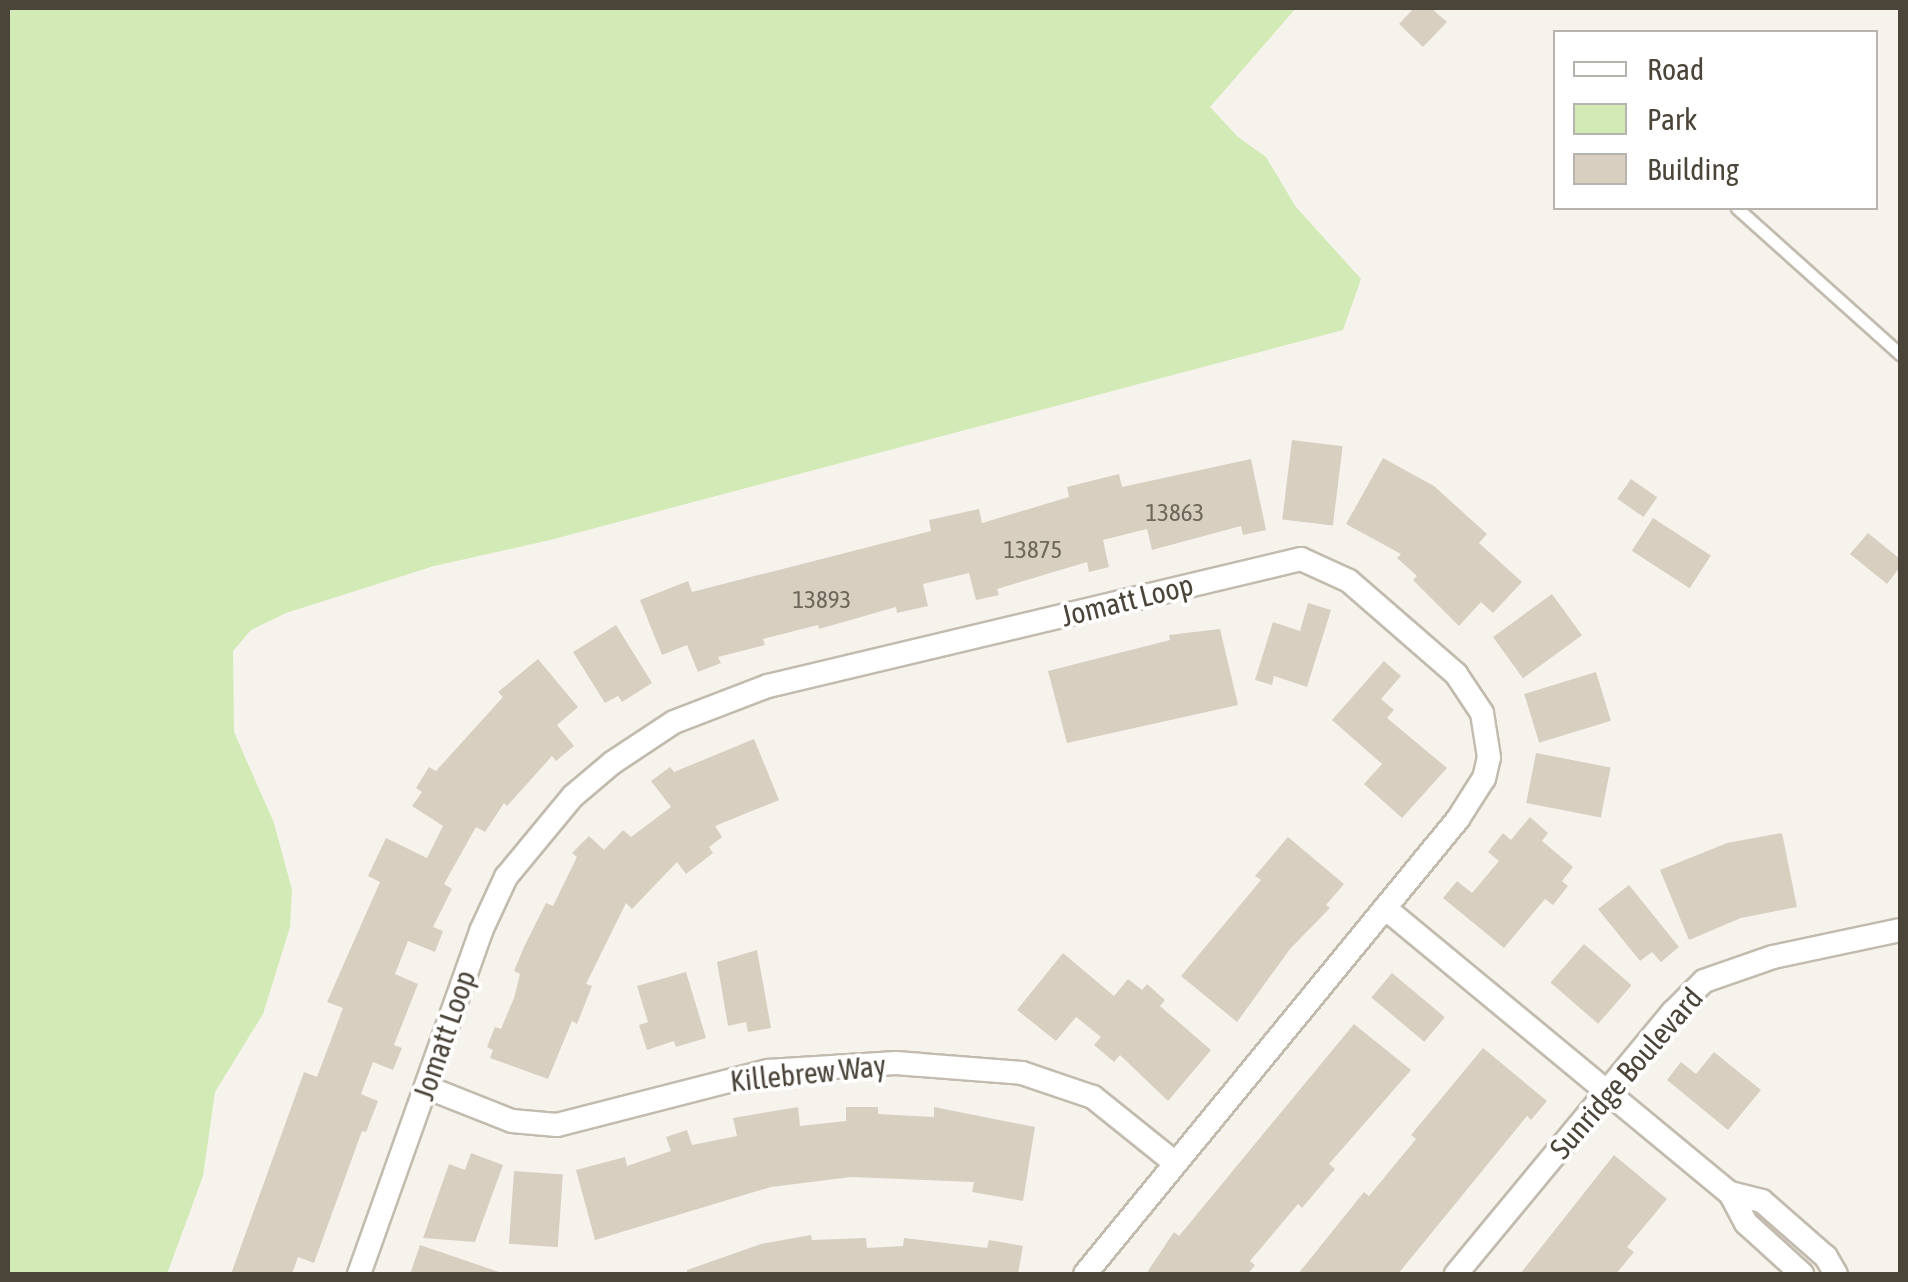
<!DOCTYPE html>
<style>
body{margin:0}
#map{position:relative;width:1908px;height:1282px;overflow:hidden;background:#f6f3ec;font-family:"Asap Condensed",sans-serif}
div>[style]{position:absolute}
.green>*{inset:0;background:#d2eab5}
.building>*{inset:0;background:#d8cfc1;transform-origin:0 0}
.roads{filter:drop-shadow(2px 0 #c2bbae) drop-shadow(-2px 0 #c2bbae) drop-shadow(0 2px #c2bbae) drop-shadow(0 -2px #c2bbae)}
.service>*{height:11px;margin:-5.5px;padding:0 5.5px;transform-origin:5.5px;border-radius:5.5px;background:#fff}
.minor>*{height:22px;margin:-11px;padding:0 11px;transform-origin:11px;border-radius:11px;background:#fff}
span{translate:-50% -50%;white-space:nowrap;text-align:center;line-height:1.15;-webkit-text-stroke:8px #fff;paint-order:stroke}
.number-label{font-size:25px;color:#6e675b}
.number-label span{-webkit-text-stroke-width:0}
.street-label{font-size:30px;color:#4b4439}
.frame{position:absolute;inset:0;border:10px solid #4b4439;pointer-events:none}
.legend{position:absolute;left:1553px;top:30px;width:325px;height:180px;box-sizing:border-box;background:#fff;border:2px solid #b7b4b0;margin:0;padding:12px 18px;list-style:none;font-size:30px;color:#4b4439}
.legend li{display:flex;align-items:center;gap:20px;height:50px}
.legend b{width:50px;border:2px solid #b7b4b0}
</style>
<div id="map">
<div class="green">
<div style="clip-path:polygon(8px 8px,1296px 8px,1210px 107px,1238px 137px,1266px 157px,1296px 207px,1361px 279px,1343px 330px,550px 540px,434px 566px,286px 613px,251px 630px,233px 651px,234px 732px,274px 823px,292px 890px,290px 927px,263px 1014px,215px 1092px,203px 1176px,167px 1274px,8px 1274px)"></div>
</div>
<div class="building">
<div style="clip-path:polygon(1414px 8px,1431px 8px,1447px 22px,1423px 47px,1399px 24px)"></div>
<div style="left:1292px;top:440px;width:51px;height:80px;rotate:7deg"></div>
<div style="clip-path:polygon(1383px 458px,1434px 486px,1487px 534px,1479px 543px,1522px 582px,1493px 613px,1481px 602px,1459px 626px,1413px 580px,1417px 576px,1397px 558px,1401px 554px,1346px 524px)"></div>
<div style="clip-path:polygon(1251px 459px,1266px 530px,1243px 535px,1241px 526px,1152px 550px,1147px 529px,1103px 540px,1109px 567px,1089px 572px,1087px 562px,997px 589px,999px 595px,976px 600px,969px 573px,923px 584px,928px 606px,897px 613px,896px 607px,819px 629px,818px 625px,763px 639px,765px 645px,718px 657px,721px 663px,698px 672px,687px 645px,662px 655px,640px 600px,688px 581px,692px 592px,931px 531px,929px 520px,979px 509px,982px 523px,1069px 497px,1067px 487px,1119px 474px,1122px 487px)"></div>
<div style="left:1631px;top:479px;width:32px;height:24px;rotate:35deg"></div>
<div style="left:1653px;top:518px;width:69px;height:39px;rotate:33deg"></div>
<div style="clip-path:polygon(1868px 533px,1900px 559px,1900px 567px,1887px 584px,1850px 554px)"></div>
<div style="left:1552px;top:594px;width:51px;height:73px;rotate:54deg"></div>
<div style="clip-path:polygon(1308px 603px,1331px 610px,1307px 687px,1274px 676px,1272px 685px,1255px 680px,1273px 622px,1300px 631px)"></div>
<div style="clip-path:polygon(616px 625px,652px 683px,622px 702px,618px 696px,605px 703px,573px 652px)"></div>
<div style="clip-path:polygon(1220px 629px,1238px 705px,1067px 743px,1048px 671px,1170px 640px,1169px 635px)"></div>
<div style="clip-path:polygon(538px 659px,578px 707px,557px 725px,574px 746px,556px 761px,552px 756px,507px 806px,504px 803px,485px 832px,476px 827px,444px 884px,452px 889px,433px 927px,443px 931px,435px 952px,408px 941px,395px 974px,418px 984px,394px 1045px,402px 1048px,393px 1070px,373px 1062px,361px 1094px,378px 1101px,366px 1132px,362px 1131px,314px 1263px,298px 1257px,292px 1274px,231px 1274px,304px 1072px,317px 1077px,343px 1008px,327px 1002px,380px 882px,368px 876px,386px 838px,427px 858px,443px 826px,412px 806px,422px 792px,416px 788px,429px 767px,436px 771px,503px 697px,498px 692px)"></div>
<div style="clip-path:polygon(1384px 661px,1401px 676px,1381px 699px,1394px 710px,1387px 718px,1447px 768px,1402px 818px,1364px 784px,1382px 764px,1332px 720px)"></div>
<div style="left:1596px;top:672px;width:51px;height:75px;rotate:73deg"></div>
<div style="clip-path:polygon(754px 739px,779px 800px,715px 826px,722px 837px,709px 847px,713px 853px,686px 874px,677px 862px,632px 909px,626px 903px,586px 984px,592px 986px,577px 1024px,572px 1021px,548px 1079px,490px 1058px,493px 1050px,487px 1047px,495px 1027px,501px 1029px,514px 998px,520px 974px,514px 971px,524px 947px,546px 903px,553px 906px,577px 857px,572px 853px,589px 836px,604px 850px,623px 830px,631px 837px,671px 807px,651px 781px,670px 767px,674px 772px)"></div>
<div style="left:1536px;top:753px;width:76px;height:51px;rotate:11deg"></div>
<div style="clip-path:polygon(1530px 817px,1548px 833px,1542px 841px,1573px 867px,1562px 881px,1568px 886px,1553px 905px,1545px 899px,1504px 948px,1443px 898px,1457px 881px,1472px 893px,1499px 861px,1488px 852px,1503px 833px,1511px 840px)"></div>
<div style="clip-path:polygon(1782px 833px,1797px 907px,1741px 918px,1689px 940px,1660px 870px,1727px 843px)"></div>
<div style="clip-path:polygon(1288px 837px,1344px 884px,1326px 905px,1330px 908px,1290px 949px,1237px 1022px,1181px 976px,1261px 880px,1255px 876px)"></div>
<div style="clip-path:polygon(1629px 885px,1679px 947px,1661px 962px,1652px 952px,1640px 961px,1598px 909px)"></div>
<div style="left:1584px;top:944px;width:63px;height:51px;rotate:41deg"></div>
<div style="clip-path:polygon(757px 950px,771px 1028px,748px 1032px,746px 1022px,728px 1026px,717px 962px)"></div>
<div style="clip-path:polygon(1063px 953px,1114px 996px,1128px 979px,1142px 990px,1147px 984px,1165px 1000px,1160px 1006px,1211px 1050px,1168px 1101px,1120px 1055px,1114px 1062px,1094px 1045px,1101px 1037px,1076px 1017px,1056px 1041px,1017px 1010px)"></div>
<div style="clip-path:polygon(686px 972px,706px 1038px,676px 1047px,674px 1041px,647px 1050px,639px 1025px,648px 1022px,637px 986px)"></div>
<div style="left:1392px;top:973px;width:69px;height:32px;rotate:40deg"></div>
<div style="clip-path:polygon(1354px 1024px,1411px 1070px,1329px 1164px,1335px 1169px,1302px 1208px,1298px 1204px,1250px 1261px,1255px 1265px,1248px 1274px,1146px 1274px,1174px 1232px,1179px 1236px)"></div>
<div style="clip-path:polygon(1483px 1048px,1547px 1101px,1531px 1120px,1527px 1116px,1398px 1274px,1298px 1274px,1364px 1192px,1369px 1196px,1416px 1139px,1411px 1135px)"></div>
<div style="clip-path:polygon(1714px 1052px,1761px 1090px,1728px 1130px,1667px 1080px,1681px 1062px,1696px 1074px)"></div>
<div style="clip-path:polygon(798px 1107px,800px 1126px,846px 1121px,846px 1107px,878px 1107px,878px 1114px,934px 1117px,934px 1107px,1035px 1127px,1023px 1201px,972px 1192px,974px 1182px,851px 1177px,771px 1187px,595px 1240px,576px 1170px,625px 1157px,627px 1166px,671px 1151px,666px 1137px,687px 1130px,692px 1145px,737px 1136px,733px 1118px)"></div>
<div style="clip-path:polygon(471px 1153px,503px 1165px,475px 1242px,423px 1238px,449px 1164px,465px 1170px)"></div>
<div style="clip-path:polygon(1614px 1155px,1667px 1199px,1627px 1247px,1634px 1252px,1616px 1274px,1520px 1274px)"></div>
<div style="left:514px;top:1171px;width:49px;height:73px;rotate:4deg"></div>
<div style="clip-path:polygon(811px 1235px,812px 1240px,866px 1238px,867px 1248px,903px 1246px,904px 1238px,987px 1248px,989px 1240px,1023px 1246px,1018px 1274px,687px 1274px,687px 1270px,761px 1244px)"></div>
<div style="clip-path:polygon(420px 1245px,499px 1272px,498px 1274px,410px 1274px)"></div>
</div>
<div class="roads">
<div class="service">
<div style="left:1737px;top:208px;width:219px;rotate:41.9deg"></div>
</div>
<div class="minor">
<div style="left:1385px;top:908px;width:447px;rotate:39.6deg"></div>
<div style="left:1730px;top:1193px;width:34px;rotate:62deg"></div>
<div style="left:1746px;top:1223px;width:76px;rotate:42.3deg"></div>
<div style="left:426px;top:1087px;width:92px;rotate:21.6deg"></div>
<div style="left:512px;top:1121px;width:45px;rotate:5.1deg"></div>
<div style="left:557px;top:1125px;width:218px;rotate:-14.4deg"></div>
<div style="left:768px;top:1071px;width:128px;rotate:-3.6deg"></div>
<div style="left:896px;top:1063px;width:126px;rotate:4.5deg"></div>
<div style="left:1022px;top:1073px;width:75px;rotate:18.7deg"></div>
<div style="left:1093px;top:1097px;width:105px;rotate:38.8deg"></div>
<div style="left:1730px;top:1193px;width:33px;rotate:14deg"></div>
<div style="left:1762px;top:1201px;width:85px;rotate:41.2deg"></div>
<div style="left:1826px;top:1257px;width:20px;rotate:60deg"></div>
<div style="left:359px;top:1274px;width:364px;rotate:-70.4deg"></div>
<div style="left:481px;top:931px;width:60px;rotate:-65.2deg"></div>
<div style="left:506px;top:877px;width:105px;rotate:-50.4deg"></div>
<div style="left:573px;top:796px;width:51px;rotate:-40.2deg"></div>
<div style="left:612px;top:763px;width:74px;rotate:-33.5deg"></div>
<div style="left:674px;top:722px;width:101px;rotate:-21deg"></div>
<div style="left:768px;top:686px;width:548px;rotate:-13.4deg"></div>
<div style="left:1301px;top:559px;width:53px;rotate:24.6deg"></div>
<div style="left:1349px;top:581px;width:142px;rotate:41deg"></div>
<div style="left:1456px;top:674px;width:47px;rotate:56.3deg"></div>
<div style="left:1482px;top:713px;width:45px;rotate:81deg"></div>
<div style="left:1489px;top:757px;width:22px;rotate:103deg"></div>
<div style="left:1484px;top:778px;width:49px;rotate:122.4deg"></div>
<div style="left:1458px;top:819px;width:588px;rotate:129.34deg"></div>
<div style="left:1456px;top:1274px;width:340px;rotate:-50.4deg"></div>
<div style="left:1673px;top:1012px;width:44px;rotate:-45deg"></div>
<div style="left:1704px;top:981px;width:73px;rotate:-19.2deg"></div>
<div style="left:1773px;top:957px;width:130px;rotate:-12deg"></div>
</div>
</div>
<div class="number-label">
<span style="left:1175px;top:512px">13863</span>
<span style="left:1033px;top:549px">13875</span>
<span style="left:822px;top:599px">13893</span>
</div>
<div class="street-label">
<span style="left:1127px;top:600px;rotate:-14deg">Jomatt Loop</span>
<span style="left:444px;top:1035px;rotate:-71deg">Jomatt Loop</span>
<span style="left:808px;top:1073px;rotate:-6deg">Killebrew Way</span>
<span style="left:1626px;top:1073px;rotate:-49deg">Sunridge Boulevard</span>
</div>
<div class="frame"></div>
<ul class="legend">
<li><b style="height:12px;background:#fff"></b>Road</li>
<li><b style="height:28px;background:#d2eab5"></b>Park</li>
<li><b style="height:28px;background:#d8cfc1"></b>Building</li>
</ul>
</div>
